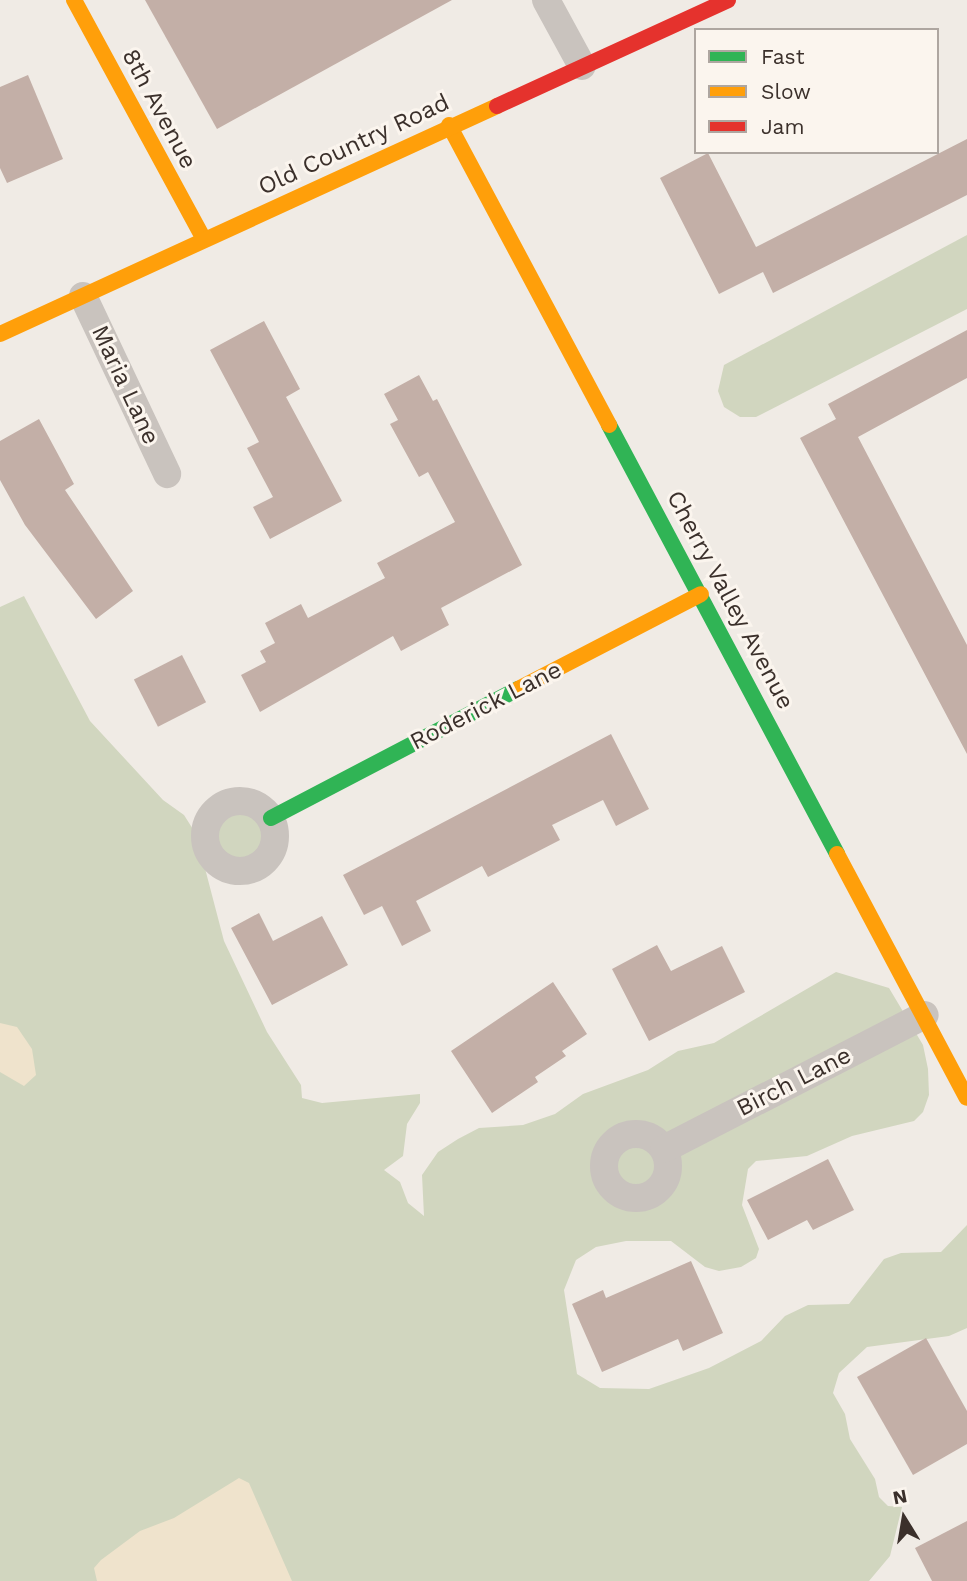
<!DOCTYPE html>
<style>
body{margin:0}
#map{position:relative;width:967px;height:1581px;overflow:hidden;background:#f0ebe5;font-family:"Work Sans",sans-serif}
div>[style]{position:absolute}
.green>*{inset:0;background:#d1d6bf}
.round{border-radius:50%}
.sand>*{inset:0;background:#efe3cc}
.building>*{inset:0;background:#c3afa7;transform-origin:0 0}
.street>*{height:28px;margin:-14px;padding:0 14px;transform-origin:14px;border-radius:14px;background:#c9c3be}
.street>.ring{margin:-14px;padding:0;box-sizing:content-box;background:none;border:28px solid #c9c3be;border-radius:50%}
.fast>*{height:16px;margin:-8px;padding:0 8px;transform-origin:8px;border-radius:8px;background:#30b455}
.slow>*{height:16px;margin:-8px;padding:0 8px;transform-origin:8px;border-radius:8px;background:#ff9f0a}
.jam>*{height:16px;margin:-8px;padding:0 8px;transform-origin:8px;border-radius:8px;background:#e5322d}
span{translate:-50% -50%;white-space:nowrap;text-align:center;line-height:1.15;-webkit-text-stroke:6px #fbf5ee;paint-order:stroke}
.street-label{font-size:24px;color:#3b302b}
.legend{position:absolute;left:694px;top:28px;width:245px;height:126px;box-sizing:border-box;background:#fbf5ee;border:2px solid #aea6a0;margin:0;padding:9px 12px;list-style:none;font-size:21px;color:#3b302b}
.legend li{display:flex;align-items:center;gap:14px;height:35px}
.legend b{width:35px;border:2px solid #aea6a0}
.north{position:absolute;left:869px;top:1483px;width:70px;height:70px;-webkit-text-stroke:5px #fbf5ee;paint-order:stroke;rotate:349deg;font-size:19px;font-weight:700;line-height:28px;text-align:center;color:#3b302b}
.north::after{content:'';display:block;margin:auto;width:24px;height:32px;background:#3b302b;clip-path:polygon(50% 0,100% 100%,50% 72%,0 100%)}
</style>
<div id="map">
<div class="green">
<div style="clip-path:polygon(967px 235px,967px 309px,756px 417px,740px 417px,724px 407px,718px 391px,724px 365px)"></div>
<div style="clip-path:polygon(24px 596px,90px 721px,163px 800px,184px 815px,196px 834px,224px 941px,267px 1032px,301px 1085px,302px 1098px,322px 1103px,420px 1094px,420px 1103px,407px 1124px,403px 1156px,384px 1170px,400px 1182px,408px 1203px,424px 1216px,422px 1175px,438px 1152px,458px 1139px,479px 1128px,523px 1125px,555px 1114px,583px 1094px,648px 1070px,678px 1051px,714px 1043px,836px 972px,889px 988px,923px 1045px,928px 1069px,929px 1095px,923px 1112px,914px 1121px,852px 1136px,807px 1156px,756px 1161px,748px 1169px,742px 1205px,759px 1249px,756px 1258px,741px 1267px,719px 1271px,705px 1267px,671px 1241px,626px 1241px,596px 1247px,576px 1260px,564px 1290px,577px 1374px,600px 1388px,649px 1389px,709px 1368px,761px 1341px,785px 1316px,808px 1305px,849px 1304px,884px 1259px,901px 1253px,941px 1252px,967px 1225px,967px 1328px,949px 1336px,867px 1347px,839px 1373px,833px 1393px,845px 1414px,850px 1439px,875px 1479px,879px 1497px,888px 1506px,902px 1507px,890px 1556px,869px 1581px,0 1581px,0 607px)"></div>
<div class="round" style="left:210px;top:805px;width:60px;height:60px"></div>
</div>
<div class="sand">
<div style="clip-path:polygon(0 1023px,17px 1027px,32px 1049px,36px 1075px,24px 1086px,0 1072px)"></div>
<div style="clip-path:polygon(239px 1478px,249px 1483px,292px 1581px,97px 1581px,94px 1568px,101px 1560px,140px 1531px,174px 1518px)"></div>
</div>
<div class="building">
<div style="clip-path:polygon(145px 0,452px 0,217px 129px)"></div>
<div style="clip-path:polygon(28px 75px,63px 159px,7px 183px,0 168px,0 87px)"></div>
<div style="clip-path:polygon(967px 139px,967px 195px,773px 293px,763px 272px,719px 294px,660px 178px,708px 153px,756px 247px)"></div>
<div style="clip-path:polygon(264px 321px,300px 389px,286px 397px,342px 501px,270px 539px,253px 507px,273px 497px,247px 448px,259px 442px,210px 350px)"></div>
<div style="clip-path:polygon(967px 330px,967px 378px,858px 437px,967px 645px,967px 754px,800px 438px,836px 419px,828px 404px)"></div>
<div style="clip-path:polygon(419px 375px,433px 401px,437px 399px,522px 565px,441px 608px,449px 625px,401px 651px,393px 636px,260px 712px,241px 675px,266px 662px,260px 651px,275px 643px,265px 623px,301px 604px,308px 618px,385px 578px,377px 563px,455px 522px,428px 472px,419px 477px,390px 424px,398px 420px,384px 394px)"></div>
<div style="clip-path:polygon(39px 419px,74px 484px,65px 490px,133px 591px,96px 619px,25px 525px,0 480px,0 441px)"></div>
<div style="left:182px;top:655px;width:53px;height:54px;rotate:63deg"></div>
<div style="clip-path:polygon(611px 734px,649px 809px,616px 826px,603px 800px,552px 825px,560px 840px,488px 877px,482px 866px,416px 901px,431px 931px,402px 946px,382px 906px,364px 915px,343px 875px)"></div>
<div style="clip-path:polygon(259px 913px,273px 941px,322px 916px,348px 965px,272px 1005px,231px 928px)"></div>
<div style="clip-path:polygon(657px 945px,671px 971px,722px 946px,745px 992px,649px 1041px,612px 969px)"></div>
<div style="clip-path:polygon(553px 982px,587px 1034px,562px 1051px,566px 1056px,535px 1077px,538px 1082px,492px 1113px,451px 1051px)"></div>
<div style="clip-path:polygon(828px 1159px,854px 1210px,813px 1230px,807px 1220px,768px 1240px,747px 1200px)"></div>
<div style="clip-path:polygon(691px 1261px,723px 1333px,683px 1351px,678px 1339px,602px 1372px,572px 1304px,603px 1290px,606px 1298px)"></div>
<div style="clip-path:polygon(926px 1338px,967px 1411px,967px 1444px,913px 1475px,857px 1377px)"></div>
<div style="clip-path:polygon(967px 1521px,967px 1581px,932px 1581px,915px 1548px)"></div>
</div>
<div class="street">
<div style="left:546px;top:0;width:75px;rotate:61.4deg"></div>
<div style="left:83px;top:296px;width:197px;rotate:64.7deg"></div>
<div class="ring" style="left:205px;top:801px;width:42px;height:42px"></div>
<div class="ring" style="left:604px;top:1134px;width:36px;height:36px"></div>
<div style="left:664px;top:1149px;width:293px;rotate:-27.2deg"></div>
</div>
<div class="fast">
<div style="left:609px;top:425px;width:486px;rotate:62deg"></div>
<div style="left:271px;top:818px;width:279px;rotate:-27.6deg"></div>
</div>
<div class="slow">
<div style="left:74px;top:0;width:272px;rotate:61.5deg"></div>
<div style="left:449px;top:125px;width:340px;rotate:61.9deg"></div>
<div style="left:0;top:334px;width:547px;rotate:-24.64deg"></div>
<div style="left:518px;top:689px;width:206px;rotate:-27.4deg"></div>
<div style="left:837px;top:854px;width:276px;rotate:62deg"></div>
</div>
<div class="jam">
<div style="left:497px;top:106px;width:254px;rotate:-24.6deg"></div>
</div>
<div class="street-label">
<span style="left:159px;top:109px;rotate:62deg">8th Avenue</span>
<span style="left:354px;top:145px;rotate:-25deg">Old Country Road</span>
<span style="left:125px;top:385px;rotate:65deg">Maria Lane</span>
<span style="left:730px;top:600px;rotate:62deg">Cherry Valley Avenue</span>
<span style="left:486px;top:706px;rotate:-27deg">Roderick Lane</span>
<span style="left:794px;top:1082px;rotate:-27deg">Birch Lane</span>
</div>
<ul class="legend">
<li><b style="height:9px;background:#30b455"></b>Fast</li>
<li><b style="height:9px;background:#ff9f0a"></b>Slow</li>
<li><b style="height:9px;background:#e5322d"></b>Jam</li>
</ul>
<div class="north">N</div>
</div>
